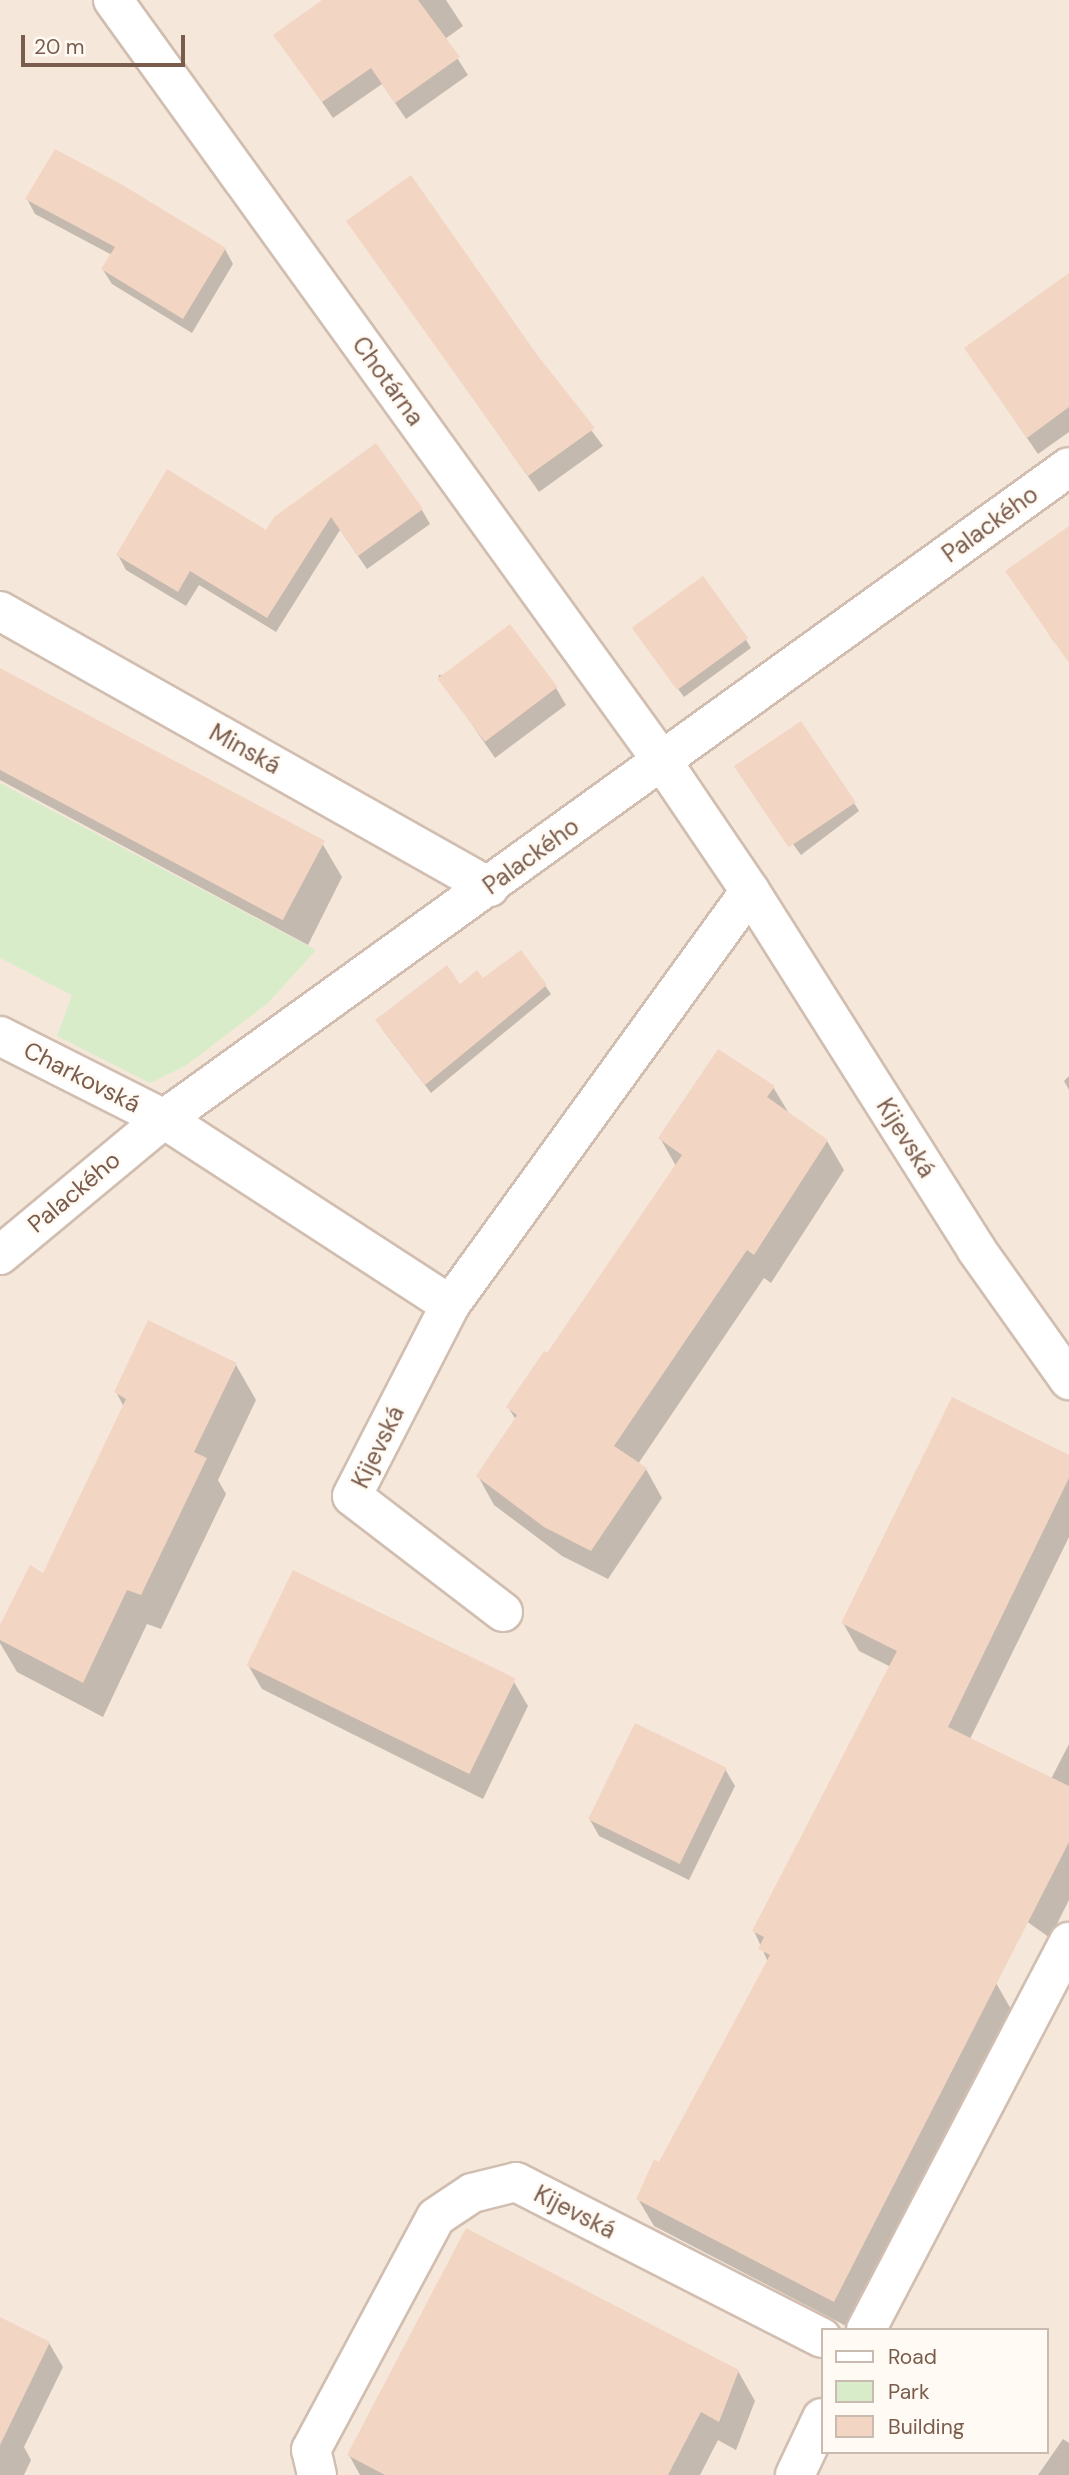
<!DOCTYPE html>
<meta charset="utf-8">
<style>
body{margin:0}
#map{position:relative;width:1069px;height:2475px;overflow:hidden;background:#fdf6ec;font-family:"DM Sans",sans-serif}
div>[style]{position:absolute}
.residential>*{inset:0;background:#f5e8da}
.green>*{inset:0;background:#d8ecc9}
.shadow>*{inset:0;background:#0003}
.building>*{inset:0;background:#f3d5c3;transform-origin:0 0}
.roads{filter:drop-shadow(2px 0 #d1beb0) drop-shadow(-2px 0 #d1beb0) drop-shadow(0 2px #d1beb0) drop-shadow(0 -2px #d1beb0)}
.minor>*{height:38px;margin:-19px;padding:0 19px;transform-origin:19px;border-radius:19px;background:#fff}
span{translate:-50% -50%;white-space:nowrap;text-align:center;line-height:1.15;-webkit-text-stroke:5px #fffaf3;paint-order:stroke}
.street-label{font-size:24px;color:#7a5c4d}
.legend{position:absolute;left:821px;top:2328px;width:228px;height:126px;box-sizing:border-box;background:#fffaf3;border:2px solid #cabbb1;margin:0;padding:9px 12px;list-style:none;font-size:21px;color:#7a5c4d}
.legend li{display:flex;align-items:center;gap:14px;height:35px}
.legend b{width:35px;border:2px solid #cabbb1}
.scale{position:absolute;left:21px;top:35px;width:164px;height:32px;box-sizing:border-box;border:4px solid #7a5c4d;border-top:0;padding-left:9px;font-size:21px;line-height:24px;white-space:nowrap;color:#7a5c4d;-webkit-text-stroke:5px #fffaf3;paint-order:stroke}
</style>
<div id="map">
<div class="residential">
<div style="clip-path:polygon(evenodd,0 0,1069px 0,1069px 2475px,0 2475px,0 0,822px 2330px,1046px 2330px,1046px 2452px,822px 2452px,822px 2330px)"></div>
</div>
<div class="green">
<div style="clip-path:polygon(0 783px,316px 950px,268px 1003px,185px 1066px,150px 1083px,57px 1036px,72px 995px,0 958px)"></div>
</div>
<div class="shadow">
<div style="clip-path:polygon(325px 0,446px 0,463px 26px,445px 39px,468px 75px,406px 119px,382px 84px,333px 118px,276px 35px)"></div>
<div style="clip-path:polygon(27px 199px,225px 249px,233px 264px,192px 333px,112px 284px,103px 270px,112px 255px,35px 214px)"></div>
<div style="clip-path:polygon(349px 222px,537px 357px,603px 446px,539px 492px)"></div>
<div style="clip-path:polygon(1069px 275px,1069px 432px,1038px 454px,966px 349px)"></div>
<div style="clip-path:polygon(422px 510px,430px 524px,367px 569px,340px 530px,276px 632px,199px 585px,186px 606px,126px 570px,118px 555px,266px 532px,275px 518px)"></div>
<div style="clip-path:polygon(1069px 527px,1069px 633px,1055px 643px,1007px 572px)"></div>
<div style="clip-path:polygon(639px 636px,746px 640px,751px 648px,684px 697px)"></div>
<div style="clip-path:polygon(0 669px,322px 843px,342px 877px,308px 945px,0 780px)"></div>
<div style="clip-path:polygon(438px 675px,556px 688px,566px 705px,495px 758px)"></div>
<div style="clip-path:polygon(743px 777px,854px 803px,859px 811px,801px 855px)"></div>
<div style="clip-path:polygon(521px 952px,551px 994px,431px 1093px,382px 1029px,460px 986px,482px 980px)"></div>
<div style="clip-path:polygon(1069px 1076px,1069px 1090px,1064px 1081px)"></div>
<div style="clip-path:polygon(773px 1087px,790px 1115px,827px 1141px,844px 1170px,771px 1283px,764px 1278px,638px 1464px,646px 1469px,662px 1498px,608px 1579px,562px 1556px,494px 1505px,478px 1476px,516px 1420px,508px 1407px,548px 1355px,676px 1166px,660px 1138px)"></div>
<div style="clip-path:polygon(236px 1365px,256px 1400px,218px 1480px,226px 1494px,161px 1629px,147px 1624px,103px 1717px,17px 1672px,0 1643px,0 1629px,44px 1575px,124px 1407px,116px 1392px)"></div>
<div style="clip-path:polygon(1069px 1457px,1069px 1537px,970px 1739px,1051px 1779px,1069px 1744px,1069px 1900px,1050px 1938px,942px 1861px,996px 1983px,1012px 2011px,850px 2328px,654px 2226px,638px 2199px,660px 2165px,768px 1962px,754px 1931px,891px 1667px,859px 1651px,843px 1623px)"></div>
<div style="clip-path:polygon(248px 1665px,514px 1682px,528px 1706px,483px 1799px,262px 1689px)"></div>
<div style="clip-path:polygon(725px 1769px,735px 1786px,689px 1880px,599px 1836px,589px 1818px)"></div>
<div style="clip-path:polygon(0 2319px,49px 2343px,63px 2367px,24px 2447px,31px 2460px,24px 2475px,0 2475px)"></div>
<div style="clip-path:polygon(738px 2371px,755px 2401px,736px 2450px,718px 2440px,700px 2475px,360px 2475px,349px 2455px)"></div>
<div style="clip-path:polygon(1063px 2439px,1069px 2443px,1069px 2475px,1038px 2475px)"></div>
</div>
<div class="building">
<div style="clip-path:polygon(322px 0,418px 0,460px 57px,395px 103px,371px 68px,322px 102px,273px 35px)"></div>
<div style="clip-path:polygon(55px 149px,121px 184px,226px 248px,183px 319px,101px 269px,115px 247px,25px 199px)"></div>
<div style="clip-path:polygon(411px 175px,538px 356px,595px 428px,528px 476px,346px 221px)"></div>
<div style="clip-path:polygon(1069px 273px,1069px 407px,1027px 438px,964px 348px)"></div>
<div style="clip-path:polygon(376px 443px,423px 509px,358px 556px,331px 517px,267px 618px,190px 571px,178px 592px,116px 555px,167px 469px,266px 530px,274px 517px)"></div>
<div style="clip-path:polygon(1069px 526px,1069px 663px,1005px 571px)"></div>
<div style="left:703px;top:576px;width:77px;height:88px;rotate:54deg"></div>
<div style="left:510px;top:624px;width:79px;height:91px;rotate:53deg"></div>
<div style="left:0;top:668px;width:368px;height:90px;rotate:28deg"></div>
<div style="left:801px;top:721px;width:98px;height:81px;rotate:56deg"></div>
<div style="clip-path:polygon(521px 950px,547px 985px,425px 1085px,375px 1020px,447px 965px,460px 984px,477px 970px,483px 978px)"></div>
<div style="clip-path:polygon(718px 1049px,775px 1086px,767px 1097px,828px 1140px,754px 1255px,747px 1250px,614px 1446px,647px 1468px,591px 1551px,544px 1527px,476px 1476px,517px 1415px,506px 1407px,544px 1351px,547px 1353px,682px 1155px,658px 1138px)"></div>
<div style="clip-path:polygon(148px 1320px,237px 1363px,194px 1452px,207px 1458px,141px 1595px,127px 1590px,83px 1683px,0 1640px,0 1625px,30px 1565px,43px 1573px,126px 1399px,114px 1392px)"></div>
<div style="clip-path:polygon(952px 1397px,1069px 1455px,1069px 1478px,948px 1727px,1069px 1786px,1069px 1842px,834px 2302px,636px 2199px,654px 2159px,659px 2162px,770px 1955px,758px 1949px,764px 1937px,752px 1931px,897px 1651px,841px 1623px)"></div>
<div style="left:293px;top:1570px;width:248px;height:106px;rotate:26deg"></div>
<div style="left:635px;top:1723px;width:102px;height:107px;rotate:26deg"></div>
<div style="clip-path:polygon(466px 2228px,739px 2370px,719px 2422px,701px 2412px,668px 2475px,385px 2475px,347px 2455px)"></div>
<div style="clip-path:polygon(0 2317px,50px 2342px,0 2445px)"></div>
</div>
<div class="roads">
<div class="minor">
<div style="left:113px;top:0;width:938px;rotate:54.19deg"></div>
<div style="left:662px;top:761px;width:157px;rotate:55.9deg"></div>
<div style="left:750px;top:891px;width:423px;rotate:57.7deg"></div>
<div style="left:976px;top:1249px;width:161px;rotate:54.6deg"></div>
<div style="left:0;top:611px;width:562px;rotate:29.44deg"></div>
<div style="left:0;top:1036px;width:184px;rotate:26.8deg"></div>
<div style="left:164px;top:1119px;width:341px;rotate:33deg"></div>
<div style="left:0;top:1255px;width:213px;rotate:-39.7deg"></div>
<div style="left:164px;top:1119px;width:1115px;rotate:-35.77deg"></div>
<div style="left:503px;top:1612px;width:190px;rotate:-142.5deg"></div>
<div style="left:352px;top:1496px;width:215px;rotate:-62.8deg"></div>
<div style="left:450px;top:1305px;width:511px;rotate:-54.07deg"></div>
<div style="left:866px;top:2330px;width:438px;rotate:-62.4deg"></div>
<div style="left:317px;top:2475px;width:26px;rotate:-103deg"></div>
<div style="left:311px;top:2450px;width:264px;rotate:-61.8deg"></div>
<div style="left:436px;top:2217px;width:43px;rotate:-33.7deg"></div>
<div style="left:472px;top:2193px;width:45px;rotate:-14deg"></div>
<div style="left:516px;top:2182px;width:343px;rotate:27deg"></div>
<div style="left:795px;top:2475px;width:63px;rotate:-64.7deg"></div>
</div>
</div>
<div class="street-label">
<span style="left:388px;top:381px;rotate:54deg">Chotárna</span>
<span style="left:990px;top:524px;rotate:-36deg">Palackého</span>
<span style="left:245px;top:749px;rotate:29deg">Minská</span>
<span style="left:531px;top:856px;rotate:-36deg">Palackého</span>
<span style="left:82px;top:1077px;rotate:27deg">Charkovská</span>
<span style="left:906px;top:1138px;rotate:58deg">Kijevská</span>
<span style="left:74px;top:1192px;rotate:-40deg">Palackého</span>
<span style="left:378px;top:1447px;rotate:-64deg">Kijevská</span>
<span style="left:575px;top:2212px;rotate:27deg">Kijevská</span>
</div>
<ul class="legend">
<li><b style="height:9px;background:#fff"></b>Road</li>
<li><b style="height:19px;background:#d8ecc9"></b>Park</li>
<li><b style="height:19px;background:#f3d5c3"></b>Building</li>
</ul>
<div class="scale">20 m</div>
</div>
